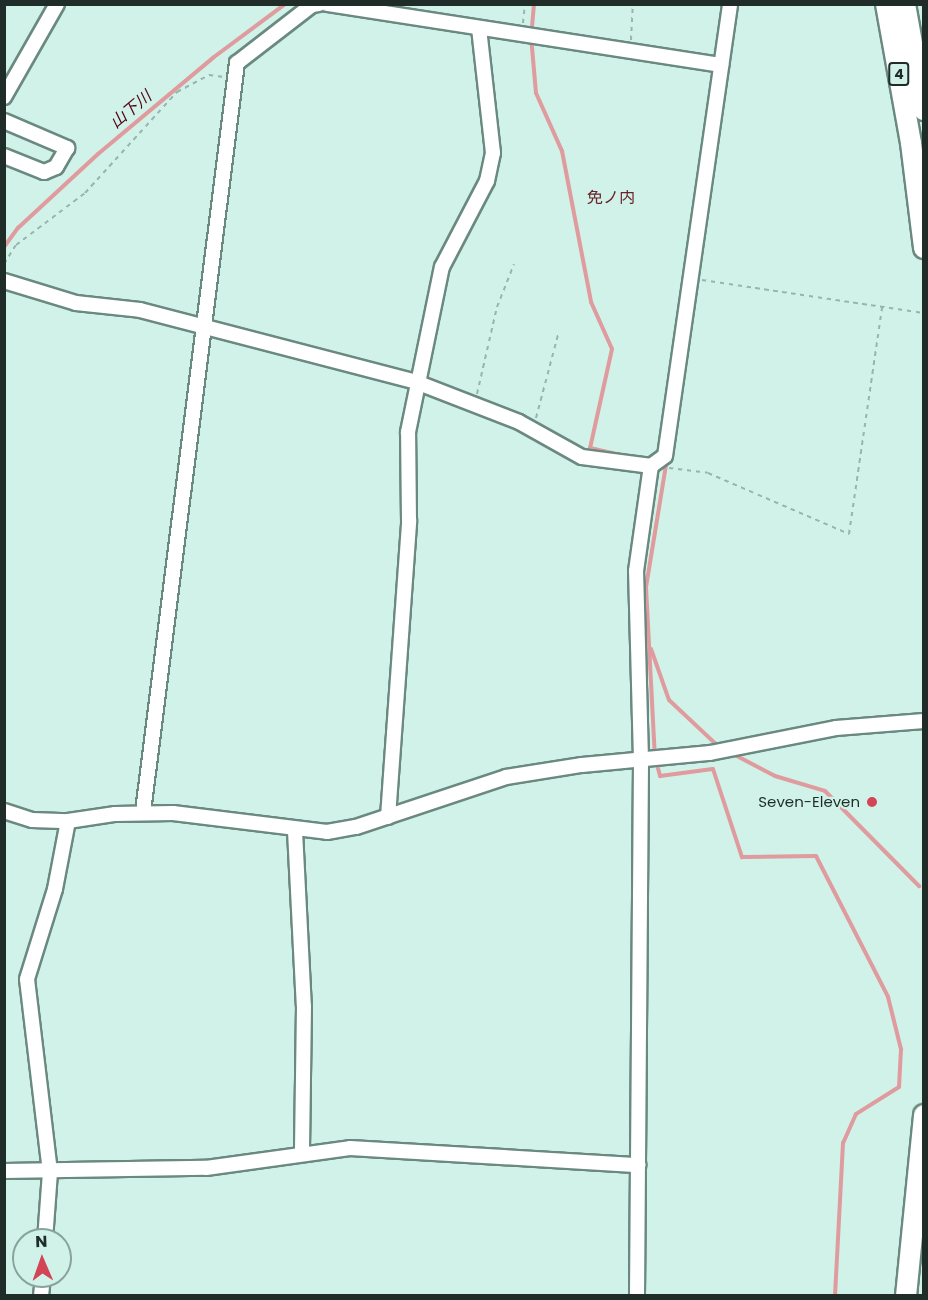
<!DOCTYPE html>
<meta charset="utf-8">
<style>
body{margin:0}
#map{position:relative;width:928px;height:1300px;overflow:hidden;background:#d0f2e8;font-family:Poppins,"Noto Sans JP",sans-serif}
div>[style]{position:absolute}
.stream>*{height:4px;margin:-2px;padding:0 2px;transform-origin:2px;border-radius:2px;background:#df9b9d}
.path>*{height:2px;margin-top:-1px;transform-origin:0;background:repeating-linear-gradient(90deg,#98b4ab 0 4.5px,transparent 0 9px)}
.roads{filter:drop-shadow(2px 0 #6a8981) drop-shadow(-2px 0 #6a8981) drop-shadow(0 2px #6a8981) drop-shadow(0 -2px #6a8981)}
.minor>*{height:14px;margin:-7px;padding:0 7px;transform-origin:7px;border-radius:7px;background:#fff}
.highway>*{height:20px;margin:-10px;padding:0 10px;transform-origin:10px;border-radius:10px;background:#fff}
.dots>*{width:16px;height:16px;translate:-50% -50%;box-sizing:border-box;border:3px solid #d0f2e8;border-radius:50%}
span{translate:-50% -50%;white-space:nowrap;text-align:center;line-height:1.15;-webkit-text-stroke:4.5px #d0f2e8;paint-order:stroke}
.shield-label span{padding:2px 4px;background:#d0f2e8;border:2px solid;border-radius:4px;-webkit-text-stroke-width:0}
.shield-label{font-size:14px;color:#1f2c28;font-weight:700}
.poi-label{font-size:15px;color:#1f2c28}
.right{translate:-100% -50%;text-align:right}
.water-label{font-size:16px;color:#530114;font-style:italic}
.neighbourhood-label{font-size:16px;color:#69232b}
.frame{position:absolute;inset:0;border:6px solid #1f2c28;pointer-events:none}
.north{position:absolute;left:12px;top:1228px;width:60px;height:60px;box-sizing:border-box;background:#d0f2e8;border:2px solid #89a39b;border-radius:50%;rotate:358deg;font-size:16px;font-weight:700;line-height:24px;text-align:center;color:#1f2c28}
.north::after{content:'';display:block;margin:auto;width:21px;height:27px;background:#d44457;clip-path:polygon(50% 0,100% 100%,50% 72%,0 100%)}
</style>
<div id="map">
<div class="stream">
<div style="left:534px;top:4px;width:32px;rotate:95deg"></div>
<div style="left:531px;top:36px;width:57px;rotate:85deg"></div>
<div style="left:536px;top:93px;width:64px;rotate:65.9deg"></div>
<div style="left:562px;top:151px;width:154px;rotate:79.1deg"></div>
<div style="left:591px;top:302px;width:51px;rotate:65.9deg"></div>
<div style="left:612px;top:349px;width:101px;rotate:102.5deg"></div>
<div style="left:590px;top:448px;width:37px;rotate:13deg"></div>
<div style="left:4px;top:247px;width:24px;rotate:-54deg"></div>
<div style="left:18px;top:228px;width:109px;rotate:-42.8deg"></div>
<div style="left:98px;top:154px;width:151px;rotate:-39.9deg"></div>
<div style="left:214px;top:57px;width:89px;rotate:-36.7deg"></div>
<div style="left:660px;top:464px;width:6px;rotate:9deg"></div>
<div style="left:666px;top:465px;width:124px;rotate:99.3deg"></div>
<div style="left:646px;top:587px;width:171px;rotate:87deg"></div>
<div style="left:655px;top:758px;width:19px;rotate:74deg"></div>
<div style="left:660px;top:776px;width:53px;rotate:-7.5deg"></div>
<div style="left:713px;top:769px;width:93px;rotate:71.8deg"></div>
<div style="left:742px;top:857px;width:74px;rotate:-0.8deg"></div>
<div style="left:816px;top:856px;width:158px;rotate:62.9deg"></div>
<div style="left:888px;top:997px;width:54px;rotate:76deg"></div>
<div style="left:901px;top:1049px;width:38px;rotate:93deg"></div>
<div style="left:899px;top:1087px;width:51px;rotate:147.9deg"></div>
<div style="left:856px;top:1114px;width:32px;rotate:114deg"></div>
<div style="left:843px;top:1143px;width:153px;rotate:93deg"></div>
<div style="left:651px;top:649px;width:54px;rotate:70.6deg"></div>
<div style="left:669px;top:700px;width:67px;rotate:43.2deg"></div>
<div style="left:733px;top:754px;width:47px;rotate:27.6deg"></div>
<div style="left:775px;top:776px;width:52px;rotate:16.7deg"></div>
<div style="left:825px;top:791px;width:134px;rotate:45.3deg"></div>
</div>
<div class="path">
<div style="left:523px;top:23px;width:19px;rotate:-84deg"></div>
<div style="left:631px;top:40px;width:36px;rotate:-87deg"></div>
<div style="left:4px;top:264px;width:22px;rotate:-58deg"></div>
<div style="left:16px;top:245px;width:86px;rotate:-37deg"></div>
<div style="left:85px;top:193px;width:137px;rotate:-47.7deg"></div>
<div style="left:177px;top:92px;width:36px;rotate:-28deg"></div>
<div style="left:209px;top:75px;width:15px;rotate:8deg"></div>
<div style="left:702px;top:280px;width:224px;rotate:8.5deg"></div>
<div style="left:477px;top:394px;width:89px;rotate:-77.1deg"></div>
<div style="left:497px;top:307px;width:46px;rotate:-68.4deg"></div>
<div style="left:536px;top:418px;width:90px;rotate:-75.2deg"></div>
<div style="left:669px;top:468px;width:39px;rotate:7deg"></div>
<div style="left:708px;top:473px;width:154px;rotate:23.4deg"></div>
<div style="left:849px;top:534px;width:229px;rotate:-81.7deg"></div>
</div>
<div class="roads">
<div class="minor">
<div style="left:327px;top:4px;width:399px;rotate:8.8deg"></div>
<div style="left:4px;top:97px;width:107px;rotate:-60.3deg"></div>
<div style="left:4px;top:121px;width:69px;rotate:23.2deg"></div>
<div style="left:67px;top:148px;width:22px;rotate:120deg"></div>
<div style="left:56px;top:167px;width:13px;rotate:157deg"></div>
<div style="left:44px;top:172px;width:43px;rotate:-158.2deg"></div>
<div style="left:4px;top:281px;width:75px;rotate:17deg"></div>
<div style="left:76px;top:303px;width:64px;rotate:6.2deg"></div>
<div style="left:140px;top:310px;width:285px;rotate:14.6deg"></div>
<div style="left:416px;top:382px;width:110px;rotate:21.2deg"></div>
<div style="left:519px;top:422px;width:72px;rotate:29.1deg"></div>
<div style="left:582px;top:457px;width:70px;rotate:7.4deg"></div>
<div style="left:4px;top:811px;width:29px;rotate:18deg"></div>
<div style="left:32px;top:820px;width:36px;rotate:2deg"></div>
<div style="left:68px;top:821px;width:48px;rotate:-8.5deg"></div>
<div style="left:115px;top:814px;width:58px;rotate:-1deg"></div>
<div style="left:173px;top:813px;width:155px;rotate:7deg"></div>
<div style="left:327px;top:832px;width:29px;rotate:-10deg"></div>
<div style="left:356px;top:827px;width:158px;rotate:-18.4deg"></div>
<div style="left:506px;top:777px;width:77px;rotate:-9deg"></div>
<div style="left:582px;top:765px;width:129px;rotate:-5.4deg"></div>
<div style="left:710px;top:753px;width:128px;rotate:-11.2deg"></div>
<div style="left:836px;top:728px;width:88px;rotate:-4.5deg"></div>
<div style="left:143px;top:812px;width:755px;rotate:-82.85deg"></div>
<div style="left:237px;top:63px;width:95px;rotate:-37.7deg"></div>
<div style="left:312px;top:5px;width:7px;rotate:-8deg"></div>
<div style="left:388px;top:817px;width:297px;rotate:-85.9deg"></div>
<div style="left:409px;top:521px;width:89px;rotate:-90.6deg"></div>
<div style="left:408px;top:432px;width:168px;rotate:-78.4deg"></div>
<div style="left:442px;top:267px;width:97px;rotate:-62.4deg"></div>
<div style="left:487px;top:181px;width:29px;rotate:-78deg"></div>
<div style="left:493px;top:153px;width:125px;rotate:-96.4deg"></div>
<div style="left:295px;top:831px;width:175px;rotate:87.1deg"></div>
<div style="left:304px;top:1006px;width:146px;rotate:90.8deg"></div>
<div style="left:4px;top:1171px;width:202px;rotate:-0.9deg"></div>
<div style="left:206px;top:1168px;width:145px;rotate:-7.9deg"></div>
<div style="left:350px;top:1148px;width:289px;rotate:3.4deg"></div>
<div style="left:45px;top:1240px;width:68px;rotate:-85.8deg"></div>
<div style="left:50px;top:1172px;width:194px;rotate:-96.8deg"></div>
<div style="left:27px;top:979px;width:94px;rotate:-72.7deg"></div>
<div style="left:55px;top:889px;width:69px;rotate:-79.2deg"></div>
<div style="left:41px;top:1296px;width:20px;rotate:-84deg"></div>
<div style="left:637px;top:1296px;width:536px;rotate:-89.57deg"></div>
<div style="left:641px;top:760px;width:189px;rotate:-91.5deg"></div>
<div style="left:636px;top:571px;width:106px;rotate:-81.9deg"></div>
<div style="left:651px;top:466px;width:17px;rotate:-36deg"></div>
<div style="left:665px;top:456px;width:457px;rotate:-81.8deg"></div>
</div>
<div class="highway">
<div style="left:886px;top:4px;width:141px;rotate:79.8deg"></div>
<div style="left:911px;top:143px;width:106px;rotate:82.9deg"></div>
<div style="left:905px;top:4px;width:108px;rotate:79.8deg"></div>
<div style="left:906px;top:1296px;width:182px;rotate:-84.3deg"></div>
</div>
</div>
<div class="dots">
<div style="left:872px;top:802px;background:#d44457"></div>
</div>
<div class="shield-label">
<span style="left:899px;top:74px">4</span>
</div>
<div class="poi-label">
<span class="right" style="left:860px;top:802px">Seven-Eleven</span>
</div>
<div class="water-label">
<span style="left:131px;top:110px;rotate:-40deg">山下川</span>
</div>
<div class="neighbourhood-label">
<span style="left:611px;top:198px">免ノ内</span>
</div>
<div class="frame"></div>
<div class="north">N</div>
</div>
